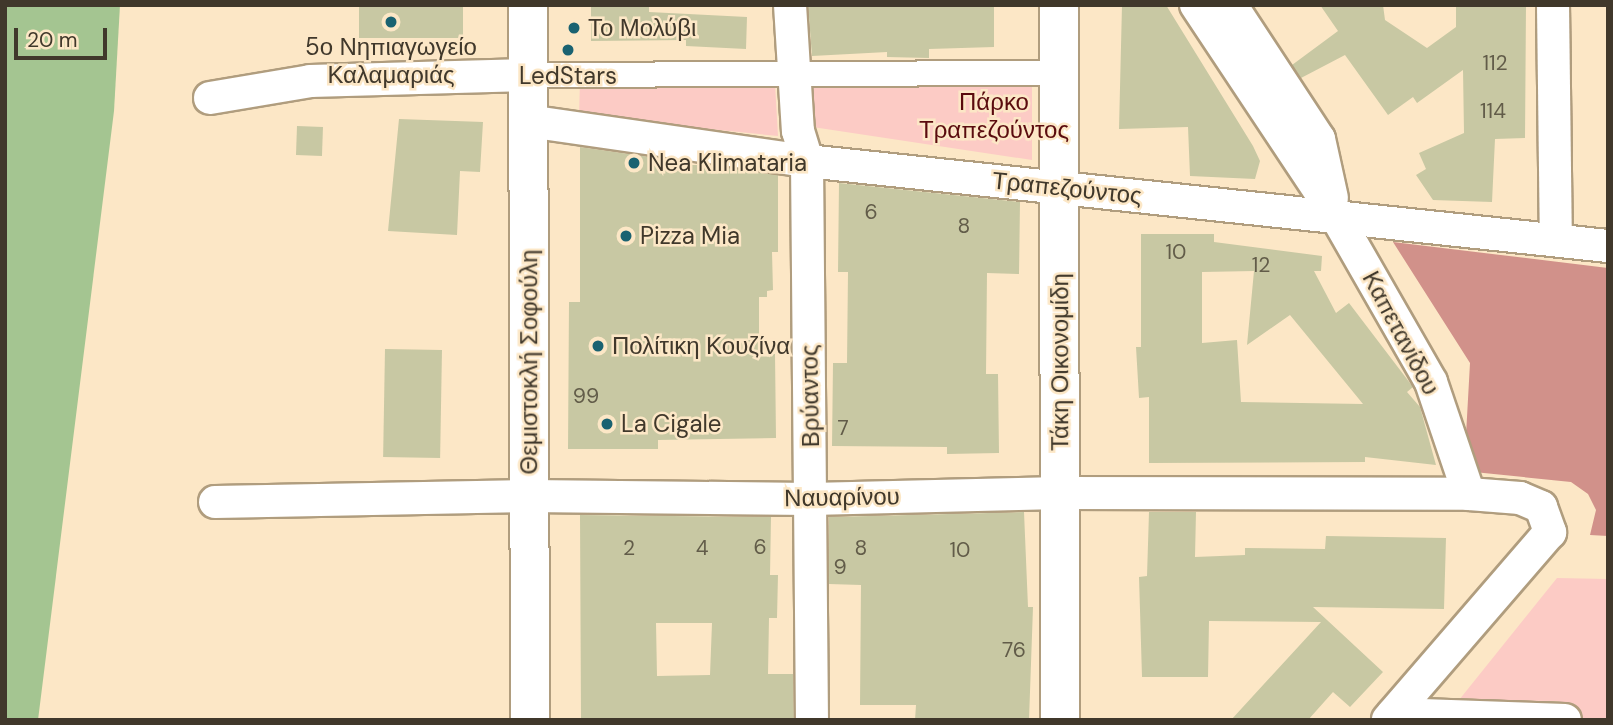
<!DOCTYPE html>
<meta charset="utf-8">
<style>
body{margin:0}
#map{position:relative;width:1613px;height:725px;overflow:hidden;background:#fce7c6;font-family:"DM Sans",sans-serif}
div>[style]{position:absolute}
.green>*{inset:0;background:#fccbc5}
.forest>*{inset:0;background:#d1918a}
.water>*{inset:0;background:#a4c591}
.building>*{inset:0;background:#c8c8a3;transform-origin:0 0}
.roads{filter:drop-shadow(2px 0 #b09d7e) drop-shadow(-2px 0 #b09d7e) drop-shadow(0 2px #b09d7e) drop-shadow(0 -2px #b09d7e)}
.pedestrian>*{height:24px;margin:-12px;padding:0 12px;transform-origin:12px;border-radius:12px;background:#fff}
.minor>*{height:32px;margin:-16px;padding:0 16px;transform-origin:16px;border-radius:16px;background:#fff}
.secondary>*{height:38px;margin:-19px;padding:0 19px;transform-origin:19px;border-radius:19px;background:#fff}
.dots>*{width:19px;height:19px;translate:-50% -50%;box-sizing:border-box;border:4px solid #fce7c6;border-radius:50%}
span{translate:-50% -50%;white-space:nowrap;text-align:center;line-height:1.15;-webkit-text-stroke:5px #fce7c6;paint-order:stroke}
.number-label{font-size:21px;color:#625c49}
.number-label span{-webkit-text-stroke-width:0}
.poi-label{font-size:24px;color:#40382b}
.left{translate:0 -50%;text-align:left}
.park-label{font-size:24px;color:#5a0b0e}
.street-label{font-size:24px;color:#40382b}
.frame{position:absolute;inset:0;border:7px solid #40382b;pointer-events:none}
.scale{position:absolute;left:14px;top:28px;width:93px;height:32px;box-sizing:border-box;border:4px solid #40382b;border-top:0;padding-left:9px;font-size:21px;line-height:24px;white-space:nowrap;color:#40382b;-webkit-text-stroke:5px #fce7c6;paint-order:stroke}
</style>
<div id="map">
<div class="green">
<div style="clip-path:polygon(1032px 77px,1032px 160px,806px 126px,805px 86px)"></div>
<div style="clip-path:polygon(580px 81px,775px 84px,778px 136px,579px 116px)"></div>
<div style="clip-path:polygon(1557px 578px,1608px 579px,1608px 720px,1582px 720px,1571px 706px,1556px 701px,1459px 700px)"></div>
</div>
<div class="forest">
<div style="clip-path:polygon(1393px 242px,1608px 268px,1608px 536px,1590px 535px,1596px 510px,1588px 494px,1571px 482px,1464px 471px,1470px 363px)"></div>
</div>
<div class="water">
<div style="clip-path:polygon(5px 5px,120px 5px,114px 111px,38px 720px,5px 720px)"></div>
</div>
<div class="building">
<div style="left:359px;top:5px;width:104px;height:33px"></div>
<div style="clip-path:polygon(591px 5px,649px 5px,649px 12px,747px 17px,746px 49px,686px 46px,686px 40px,591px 41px)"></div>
<div style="clip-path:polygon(808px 5px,994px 5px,994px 47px,929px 49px,929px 58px,887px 57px,887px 52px,812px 56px)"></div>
<div style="clip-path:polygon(1122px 5px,1166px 5px,1253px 146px,1260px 161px,1255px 179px,1190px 176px,1188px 127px,1119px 129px)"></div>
<div style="clip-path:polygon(1320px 5px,1383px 5px,1385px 20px,1427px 48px,1456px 27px,1456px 5px,1526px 5px,1525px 138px,1495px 139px,1492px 202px,1433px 200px,1416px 175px,1426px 169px,1419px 153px,1464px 133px,1463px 70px,1417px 103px,1413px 97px,1388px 115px,1345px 55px,1301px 78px,1292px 65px,1338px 31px)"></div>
<div style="clip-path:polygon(399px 119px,483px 122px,480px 172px,460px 171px,457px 235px,388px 231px)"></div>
<div style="left:297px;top:126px;width:26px;height:29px;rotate:2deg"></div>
<div style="clip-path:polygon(580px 147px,664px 159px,664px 165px,705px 165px,778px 175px,778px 252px,772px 252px,773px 290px,767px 291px,767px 297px,759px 297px,759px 354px,775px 354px,776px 438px,658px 440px,658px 449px,568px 449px,569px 302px,580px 302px)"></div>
<div style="clip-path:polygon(839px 183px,1020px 202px,1019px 274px,987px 273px,986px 374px,998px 374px,999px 453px,947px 454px,947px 447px,832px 446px,833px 363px,847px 363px,848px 272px,838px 272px)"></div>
<div style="clip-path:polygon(evenodd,1141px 234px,1214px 234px,1214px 242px,1322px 256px,1321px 271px,1314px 271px,1336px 313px,1349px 303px,1413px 387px,1407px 392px,1420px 407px,1436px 465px,1365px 457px,1365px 462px,1149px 463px,1149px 397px,1139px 398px,1136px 347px,1141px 347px,1141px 234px,1254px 271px,1247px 345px,1290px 315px,1363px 404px,1241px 402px,1237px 340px,1202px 343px,1202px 272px,1254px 271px)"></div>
<div style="left:385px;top:349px;width:57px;height:108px;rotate:1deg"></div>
<div style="clip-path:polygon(1024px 512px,1028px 607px,1033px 607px,1029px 720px,915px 720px,916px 705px,860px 705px,861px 585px,829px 584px,829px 517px)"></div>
<div style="clip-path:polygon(1149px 512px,1196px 512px,1195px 557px,1245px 555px,1245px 548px,1325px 549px,1326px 536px,1446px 538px,1444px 609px,1313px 607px,1383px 672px,1350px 707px,1333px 692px,1308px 720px,1231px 720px,1321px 622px,1209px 621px,1208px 677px,1142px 677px,1139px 577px,1147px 576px)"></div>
<div style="clip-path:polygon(evenodd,580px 515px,771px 517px,770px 575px,778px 575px,777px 618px,769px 618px,768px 674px,793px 674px,794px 720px,581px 720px,580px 515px,656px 623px,712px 623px,710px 675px,657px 676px,656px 623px)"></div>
</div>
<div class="roads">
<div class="pedestrian">
<div style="left:528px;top:75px;width:531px;rotate:-0.22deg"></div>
</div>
<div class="minor">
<div style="left:790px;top:5px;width:126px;rotate:86.4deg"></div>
<div style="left:798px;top:131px;width:31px;rotate:73deg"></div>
<div style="left:807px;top:161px;width:559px;rotate:89.49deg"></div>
<div style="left:1196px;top:5px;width:253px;rotate:56.4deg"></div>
<div style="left:1336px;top:216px;width:191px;rotate:60.2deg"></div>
<div style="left:1431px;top:382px;width:118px;rotate:71.3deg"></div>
<div style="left:1231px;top:5px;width:160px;rotate:56.7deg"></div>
<div style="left:1319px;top:139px;width:60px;rotate:77.6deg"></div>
<div style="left:1553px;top:5px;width:234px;rotate:89.3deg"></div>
<div style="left:210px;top:98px;width:101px;rotate:-9.6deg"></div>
<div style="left:310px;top:81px;width:218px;rotate:-1.6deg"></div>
<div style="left:528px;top:121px;width:282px;rotate:8.2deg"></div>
<div style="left:807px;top:161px;width:805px;rotate:6.06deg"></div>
<div style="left:215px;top:502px;width:314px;rotate:-1.1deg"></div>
<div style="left:529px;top:496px;width:282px;rotate:0.6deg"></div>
<div style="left:811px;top:499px;width:249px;rotate:-1.4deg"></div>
<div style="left:1060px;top:493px;width:409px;rotate:0.1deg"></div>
<div style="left:1469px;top:494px;width:51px;rotate:4.5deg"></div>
<div style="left:1520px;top:498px;width:23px;rotate:23deg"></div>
<div style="left:1541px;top:507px;width:27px;rotate:70deg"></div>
<div style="left:1550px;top:532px;width:248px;rotate:130.8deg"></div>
<div style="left:1393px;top:714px;width:172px;rotate:2deg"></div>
</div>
<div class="secondary">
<div style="left:528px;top:5px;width:715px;rotate:89.84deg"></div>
<div style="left:1059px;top:5px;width:715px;rotate:89.92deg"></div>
</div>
</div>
<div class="dots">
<div style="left:391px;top:22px;background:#1a6271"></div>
<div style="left:574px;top:28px;background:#1a6271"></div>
<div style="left:568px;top:50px;background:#1a6271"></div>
<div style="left:634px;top:163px;background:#1a6271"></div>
<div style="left:626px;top:236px;background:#1a6271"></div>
<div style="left:598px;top:346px;background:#1a6271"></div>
<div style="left:607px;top:424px;background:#1a6271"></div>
</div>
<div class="number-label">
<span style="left:1495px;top:63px">112</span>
<span style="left:1493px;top:111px">114</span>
<span style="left:871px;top:212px">6</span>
<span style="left:964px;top:226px">8</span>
<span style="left:1176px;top:252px">10</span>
<span style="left:1261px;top:265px">12</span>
<span style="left:586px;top:396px">99</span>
<span style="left:843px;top:428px">7</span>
<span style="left:760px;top:547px">6</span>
<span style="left:629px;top:548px">2</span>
<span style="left:702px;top:548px">4</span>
<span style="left:861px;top:548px">8</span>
<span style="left:960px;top:550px">10</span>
<span style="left:840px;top:567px">9</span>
<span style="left:1014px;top:650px">76</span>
</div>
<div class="poi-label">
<span class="left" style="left:588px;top:28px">Το Μολύβι</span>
<span style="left:391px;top:61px">5ο Νηπιαγωγείο<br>Καλαμαριάς</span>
<span style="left:568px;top:76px">LedStars</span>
<span class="left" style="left:648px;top:163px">Nea Klimataria</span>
<span class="left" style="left:640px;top:236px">Pizza Mia</span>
<span class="left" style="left:612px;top:346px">Πολίτικη Κουζίνα</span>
<span class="left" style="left:621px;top:424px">La Cigale</span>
</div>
<div class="park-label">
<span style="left:994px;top:116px">Πάρκο<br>Τραπεζούντος</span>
</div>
<div class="street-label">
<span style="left:1067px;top:188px;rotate:6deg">Τραπεζούντος</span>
<span style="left:1401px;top:333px;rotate:62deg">Καπετανίδου</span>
<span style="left:529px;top:362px;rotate:-90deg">Θεμιστοκλή Σοφούλη</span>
<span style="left:1060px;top:362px;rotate:-90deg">Τάκη Οικονομίδη</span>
<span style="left:810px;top:396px;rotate:-91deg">Βρύαντος</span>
<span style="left:842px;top:497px;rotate:-1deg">Ναυαρίνου</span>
</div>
<div class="frame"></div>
<div class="scale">20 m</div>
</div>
